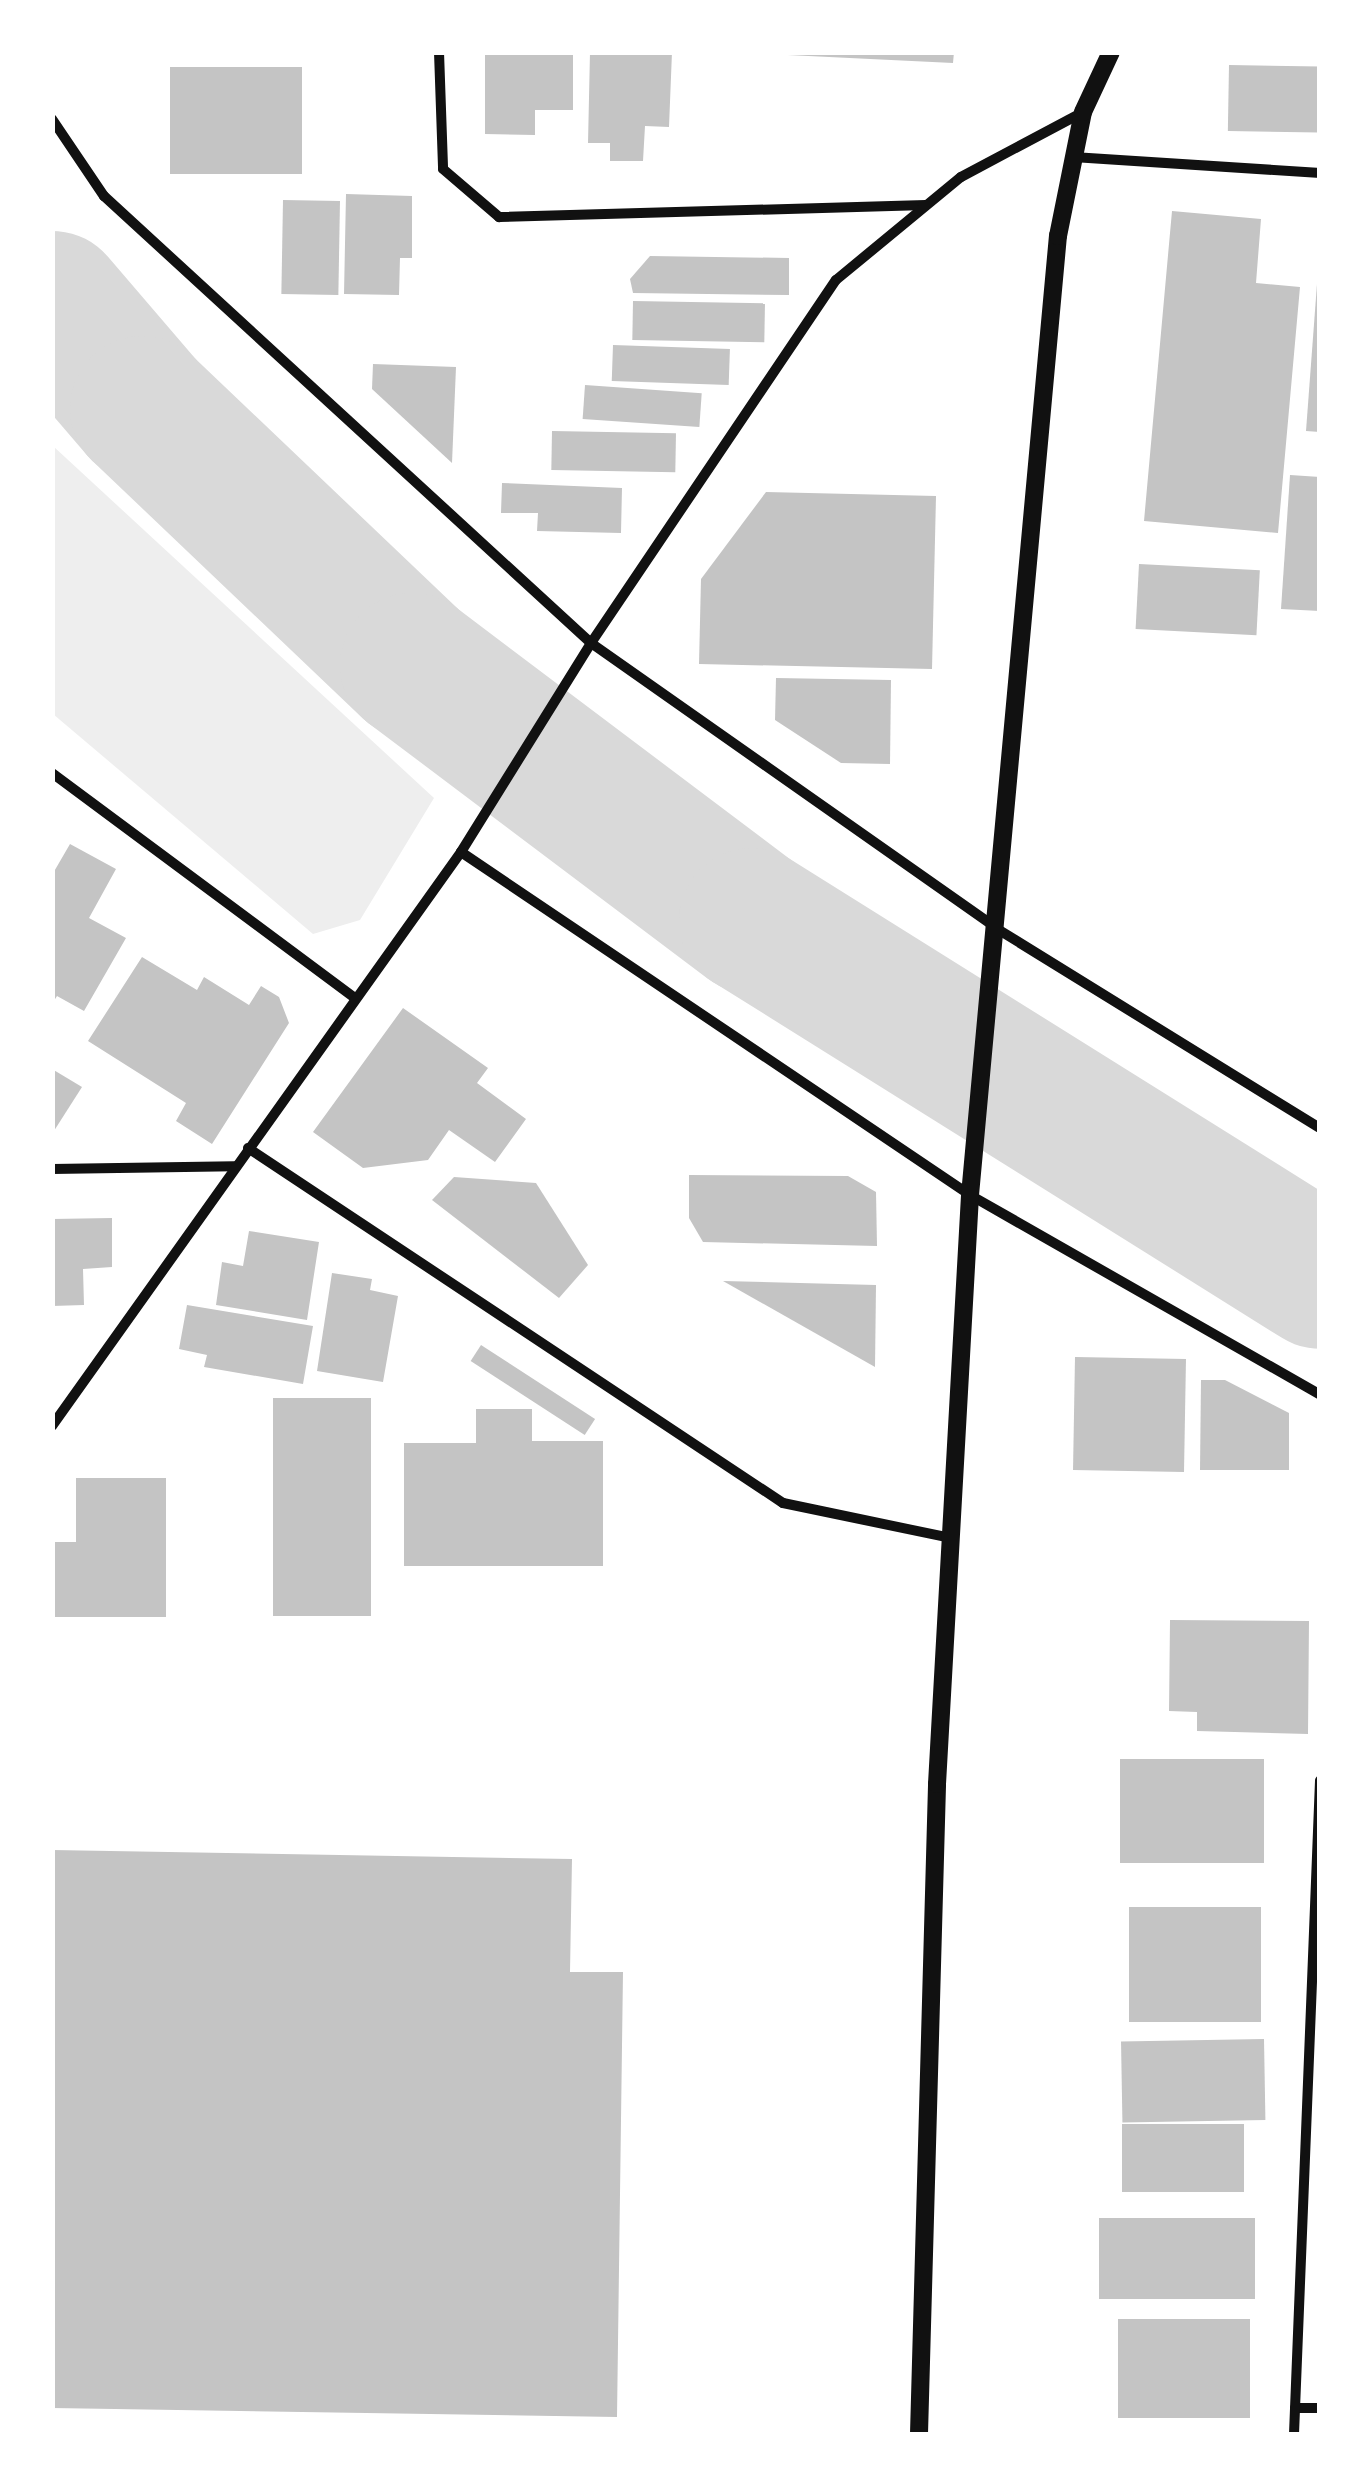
<!DOCTYPE html>
<style>
body{margin:0}
#map{position:relative;width:1372px;height:2487px;overflow:hidden;background:#fff;font-family:Manrope,sans-serif}
div>[style]{position:absolute}
.green>*{inset:0;background:#eee}
.river>*{height:145px;margin:-72.5px;padding:0 72.5px;transform-origin:72.5px;border-radius:72.5px;background:#d9d9d9}
.building>*{inset:0;background:#c4c4c4;transform-origin:0 0}
.minor>*{height:10px;margin:-5px;padding:0 5px;transform-origin:5px;border-radius:5px;background:#111}
.tertiary>*{height:18px;margin:-9px;padding:0 9px;transform-origin:9px;border-radius:9px;background:#111}
span{translate:-50% -50%;white-space:nowrap;text-align:center;line-height:1.15;-webkit-text-stroke:10px #fff;paint-order:stroke}
.frame{position:absolute;inset:0;border:55px solid #fff;pointer-events:none}
</style>
<div id="map">
<div class="green">
<div style="clip-path:polygon(53px 446px,434px 798px,360px 920px,313px 934px,53px 714px)"></div>
</div>
<div class="river">
<div style="left:52px;top:303px;width:138px;rotate:49.4deg"></div>
<div style="left:142px;top:408px;width:373px;rotate:43.6deg"></div>
<div style="left:412px;top:665px;width:424px;rotate:37deg"></div>
<div style="left:751px;top:920px;width:671px;rotate:32.03deg"></div>
</div>
<div class="building">
<div style="clip-path:polygon(485px 52px,573px 52px,573px 110px,535px 110px,535px 135px,485px 134px)"></div>
<div style="clip-path:polygon(590px 52px,672px 52px,669px 127px,645px 126px,643px 161px,610px 161px,610px 143px,588px 143px)"></div>
<div style="clip-path:polygon(726px 52px,954px 52px,953px 63px)"></div>
<div style="left:1229px;top:65px;width:91px;height:66px;rotate:1deg"></div>
<div style="left:170px;top:67px;width:132px;height:107px"></div>
<div style="clip-path:polygon(346px 194px,412px 196px,412px 258px,400px 258px,399px 295px,344px 294px)"></div>
<div style="left:283px;top:200px;width:57px;height:94px;rotate:1deg"></div>
<div style="clip-path:polygon(1172px 211px,1261px 219px,1256px 283px,1300px 287px,1278px 533px,1144px 521px)"></div>
<div style="clip-path:polygon(650px 256px,789px 258px,789px 295px,633px 293px,630px 279px)"></div>
<div style="clip-path:polygon(1317px 284px,1320px 284px,1320px 432px,1306px 431px)"></div>
<div style="left:633px;top:301px;width:132px;height:39px;rotate:1deg"></div>
<div style="left:613px;top:345px;width:117px;height:36px;rotate:2deg"></div>
<div style="clip-path:polygon(373px 364px,456px 367px,452px 463px,372px 389px)"></div>
<div style="left:585px;top:385px;width:117px;height:34px;rotate:4deg"></div>
<div style="left:552px;top:431px;width:124px;height:39px;rotate:1deg"></div>
<div style="clip-path:polygon(1290px 475px,1320px 477px,1320px 611px,1281px 609px)"></div>
<div style="clip-path:polygon(502px 483px,622px 488px,621px 533px,537px 531px,538px 513px,501px 513px)"></div>
<div style="clip-path:polygon(766px 492px,936px 496px,932px 669px,699px 664px,701px 579px)"></div>
<div style="left:1139px;top:564px;width:121px;height:65px;rotate:3deg"></div>
<div style="clip-path:polygon(776px 678px,891px 680px,890px 764px,841px 763px,775px 720px)"></div>
<div style="clip-path:polygon(70px 844px,116px 869px,89px 918px,126px 938px,84px 1011px,57px 996px,52px 1004px,52px 875px)"></div>
<div style="clip-path:polygon(142px 957px,197px 990px,204px 977px,249px 1005px,261px 986px,279px 997px,289px 1023px,212px 1144px,176px 1121px,186px 1103px,88px 1041px)"></div>
<div style="clip-path:polygon(403px 1008px,488px 1068px,477px 1083px,526px 1119px,495px 1162px,449px 1130px,428px 1160px,363px 1168px,313px 1132px)"></div>
<div style="clip-path:polygon(52px 1069px,82px 1087px,52px 1134px)"></div>
<div style="clip-path:polygon(689px 1175px,848px 1176px,876px 1192px,877px 1246px,703px 1242px,689px 1218px)"></div>
<div style="clip-path:polygon(454px 1177px,536px 1183px,588px 1265px,559px 1298px,432px 1200px)"></div>
<div style="clip-path:polygon(112px 1218px,112px 1267px,83px 1269px,84px 1305px,52px 1306px,52px 1219px)"></div>
<div style="clip-path:polygon(249px 1231px,319px 1242px,307px 1320px,216px 1305px,222px 1262px,243px 1266px)"></div>
<div style="clip-path:polygon(332px 1273px,372px 1279px,370px 1290px,398px 1296px,383px 1382px,317px 1371px)"></div>
<div style="clip-path:polygon(723px 1281px,876px 1285px,875px 1367px)"></div>
<div style="clip-path:polygon(187px 1305px,313px 1326px,303px 1384px,204px 1367px,207px 1355px,179px 1349px)"></div>
<div style="left:481px;top:1345px;width:136px;height:19px;rotate:33deg"></div>
<div style="left:1075px;top:1357px;width:111px;height:113px;rotate:1deg"></div>
<div style="clip-path:polygon(1201px 1380px,1225px 1380px,1289px 1413px,1289px 1470px,1200px 1470px)"></div>
<div style="left:273px;top:1398px;width:98px;height:218px"></div>
<div style="clip-path:polygon(476px 1409px,532px 1409px,532px 1441px,603px 1441px,603px 1566px,404px 1566px,404px 1443px,476px 1443px)"></div>
<div style="clip-path:polygon(76px 1478px,166px 1478px,166px 1617px,52px 1617px,52px 1542px,76px 1542px)"></div>
<div style="clip-path:polygon(1170px 1620px,1309px 1621px,1308px 1734px,1197px 1731px,1197px 1712px,1169px 1711px)"></div>
<div style="left:1120px;top:1759px;width:144px;height:104px"></div>
<div style="clip-path:polygon(52px 1850px,572px 1859px,570px 1972px,623px 1972px,617px 2417px,52px 2408px)"></div>
<div style="left:1129px;top:1907px;width:132px;height:115px"></div>
<div style="left:1264px;top:2039px;width:81px;height:143px;rotate:89deg"></div>
<div style="left:1122px;top:2124px;width:122px;height:68px"></div>
<div style="left:1099px;top:2218px;width:156px;height:81px"></div>
<div style="left:1118px;top:2319px;width:132px;height:99px"></div>
</div>
<div class="minor">
<div style="left:439px;top:52px;width:117px;rotate:88deg"></div>
<div style="left:443px;top:169px;width:74px;rotate:40.6deg"></div>
<div style="left:499px;top:217px;width:427px;rotate:-1.6deg"></div>
<div style="left:52px;top:119px;width:93px;rotate:56deg"></div>
<div style="left:104px;top:196px;width:661px;rotate:42.55deg"></div>
<div style="left:591px;top:643px;width:499px;rotate:35.1deg"></div>
<div style="left:999px;top:930px;width:377px;rotate:31.7deg"></div>
<div style="left:1073px;top:157px;width:248px;rotate:3.7deg"></div>
<div style="left:52px;top:773px;width:376px;rotate:36.6deg"></div>
<div style="left:461px;top:852px;width:614px;rotate:33.97deg"></div>
<div style="left:970px;top:1195px;width:403px;rotate:29.7deg"></div>
<div style="left:248px;top:1148px;width:642px;rotate:33.57deg"></div>
<div style="left:783px;top:1503px;width:171px;rotate:11.8deg"></div>
<div style="left:52px;top:1169px;width:182px;rotate:-0.9deg"></div>
<div style="left:52px;top:1426px;width:705px;rotate:-54.53deg"></div>
<div style="left:461px;top:852px;width:246px;rotate:-58.1deg"></div>
<div style="left:591px;top:643px;width:438px;rotate:-56deg"></div>
<div style="left:836px;top:280px;width:162px;rotate:-39.5deg"></div>
<div style="left:961px;top:177px;width:138px;rotate:-28deg"></div>
<div style="left:1295px;top:2408px;width:25px"></div>
<div style="left:1294px;top:2434px;width:654px;rotate:-87.72deg"></div>
</div>
<div class="tertiary">
<div style="left:919px;top:2434px;width:650px;rotate:-88.41deg"></div>
<div style="left:937px;top:1784px;width:590px;rotate:-86.79deg"></div>
<div style="left:970px;top:1195px;width:963px;rotate:-84.76deg"></div>
<div style="left:1058px;top:236px;width:126px;rotate:-78.6deg"></div>
<div style="left:1083px;top:112px;width:66px;rotate:-65deg"></div>
</div>
<div class="frame"></div>
</div>
